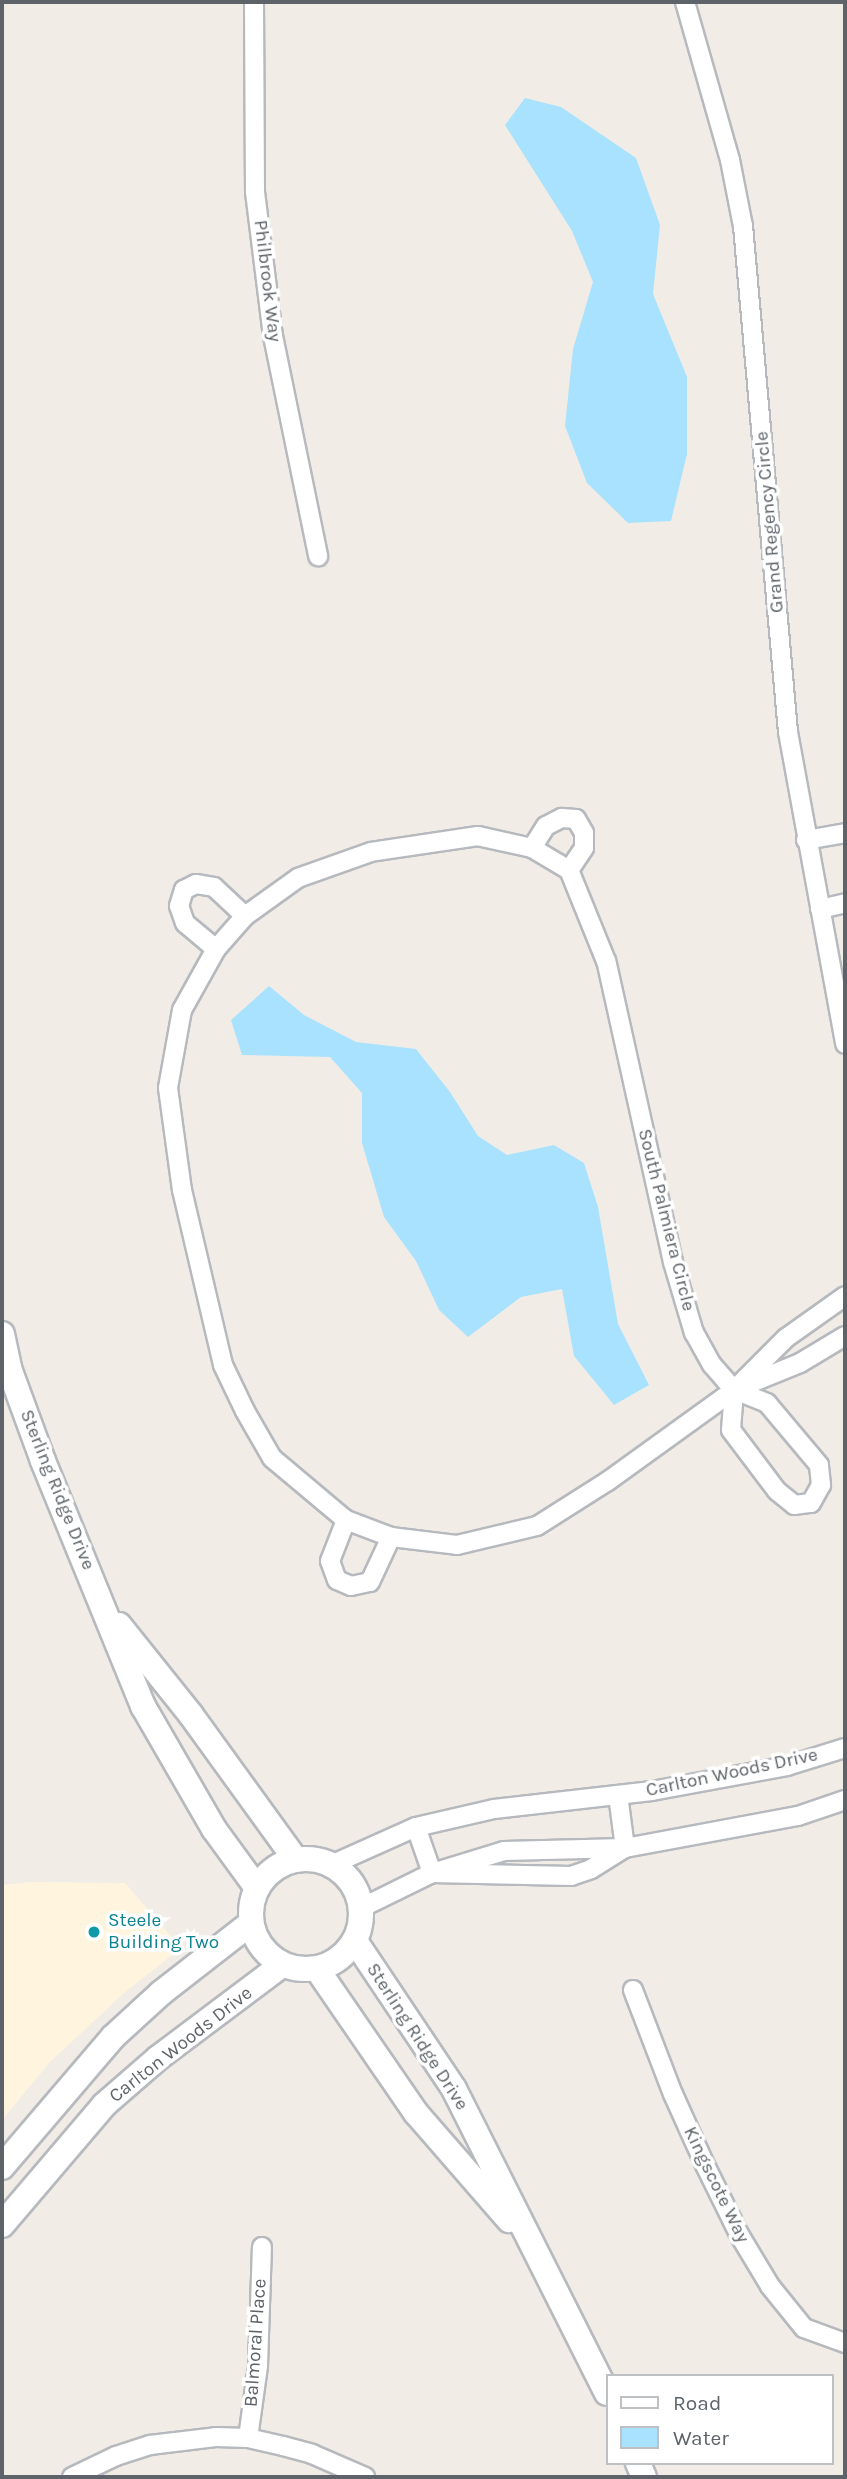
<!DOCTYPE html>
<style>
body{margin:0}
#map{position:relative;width:847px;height:2479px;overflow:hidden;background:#f1ede6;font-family:Karla,sans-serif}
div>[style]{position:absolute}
.commercial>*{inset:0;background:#fff4dd}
.water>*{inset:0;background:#a8e2ff}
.roads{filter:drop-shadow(2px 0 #b6b9be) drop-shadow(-2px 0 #b6b9be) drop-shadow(0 2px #b6b9be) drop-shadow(0 -2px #b6b9be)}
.street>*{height:18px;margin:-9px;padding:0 9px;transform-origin:9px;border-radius:9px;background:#fff}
.secondary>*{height:24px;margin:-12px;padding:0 12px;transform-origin:12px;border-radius:12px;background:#fff}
.secondary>.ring{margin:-12px;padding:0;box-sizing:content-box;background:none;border:24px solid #fff;border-radius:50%}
.dots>*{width:19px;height:19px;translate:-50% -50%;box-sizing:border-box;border:4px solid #fff;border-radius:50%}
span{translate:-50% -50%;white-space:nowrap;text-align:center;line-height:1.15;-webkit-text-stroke:7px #fff;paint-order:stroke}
.street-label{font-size:19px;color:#5d6368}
.culture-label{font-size:19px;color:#0d838f}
.left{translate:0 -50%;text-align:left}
.frame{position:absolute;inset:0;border:4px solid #5d6368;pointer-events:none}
.legend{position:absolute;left:606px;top:2374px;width:228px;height:91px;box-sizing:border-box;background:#fff;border:2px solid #bec1c3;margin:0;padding:9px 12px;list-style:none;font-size:21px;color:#5d6368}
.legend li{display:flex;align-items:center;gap:14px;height:35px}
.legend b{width:35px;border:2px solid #bec1c3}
</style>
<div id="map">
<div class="commercial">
<div style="clip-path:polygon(31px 1882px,125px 1883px,181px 1948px,125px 1992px,50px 2062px,2px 2120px,2px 1885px)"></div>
</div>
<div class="water">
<div style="clip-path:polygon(525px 98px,561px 107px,636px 158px,660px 225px,653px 294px,687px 377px,687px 454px,671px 521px,628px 523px,587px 483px,565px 426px,573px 349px,593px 282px,572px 231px,505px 125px)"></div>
<div style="clip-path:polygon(269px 986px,304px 1015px,356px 1042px,416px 1049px,450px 1092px,478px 1136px,507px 1155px,554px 1145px,584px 1163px,598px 1207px,618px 1324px,649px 1385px,614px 1405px,574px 1356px,562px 1289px,521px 1297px,468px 1337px,439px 1310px,416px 1261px,384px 1217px,362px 1143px,362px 1093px,330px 1057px,242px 1055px,231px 1020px)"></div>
</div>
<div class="roads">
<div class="street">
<div style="left:254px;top:2px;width:190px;rotate:89.7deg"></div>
<div style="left:255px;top:192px;width:145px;rotate:82.9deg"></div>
<div style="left:273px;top:336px;width:225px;rotate:78.4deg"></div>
<div style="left:685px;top:2px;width:164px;rotate:74.1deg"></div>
<div style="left:730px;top:160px;width:67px;rotate:78.9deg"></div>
<div style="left:743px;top:226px;width:508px;rotate:84.92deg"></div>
<div style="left:788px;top:732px;width:317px;rotate:79.6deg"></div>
<div style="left:806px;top:840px;width:40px;rotate:-10deg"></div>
<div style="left:532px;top:848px;width:26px;rotate:-58deg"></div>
<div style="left:546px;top:826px;width:18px;rotate:-27deg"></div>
<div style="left:562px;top:818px;width:14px;rotate:4deg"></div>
<div style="left:576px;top:819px;width:16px;rotate:60deg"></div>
<div style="left:584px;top:833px;width:15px;rotate:90deg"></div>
<div style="left:584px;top:848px;width:27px;rotate:124deg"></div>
<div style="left:820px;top:909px;width:26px;rotate:-13deg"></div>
<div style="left:216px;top:949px;width:40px;rotate:-140deg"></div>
<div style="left:185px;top:923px;width:18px;rotate:-109deg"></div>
<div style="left:179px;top:906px;width:17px;rotate:-73deg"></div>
<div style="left:184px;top:890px;width:13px;rotate:-27deg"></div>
<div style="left:196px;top:884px;width:18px;rotate:9deg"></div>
<div style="left:214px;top:887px;width:42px;rotate:43.1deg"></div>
<div style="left:734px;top:1390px;width:40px;rotate:94.3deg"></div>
<div style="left:731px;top:1430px;width:76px;rotate:53deg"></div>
<div style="left:777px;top:1491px;width:22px;rotate:39deg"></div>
<div style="left:794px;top:1505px;width:17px;rotate:-7deg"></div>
<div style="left:811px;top:1503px;width:21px;rotate:-61deg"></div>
<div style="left:821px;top:1485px;width:20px;rotate:-96deg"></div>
<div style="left:819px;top:1465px;width:81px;rotate:-130deg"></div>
<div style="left:767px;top:1403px;width:35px;rotate:-158deg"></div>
<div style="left:734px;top:1390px;width:33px;rotate:-131deg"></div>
<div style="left:712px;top:1365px;width:37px;rotate:-119deg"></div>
<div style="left:694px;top:1333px;width:74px;rotate:-106.5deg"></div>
<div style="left:673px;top:1262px;width:308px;rotate:-102.5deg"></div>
<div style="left:606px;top:961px;width:98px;rotate:-112.1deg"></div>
<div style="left:569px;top:870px;width:43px;rotate:-149.3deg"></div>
<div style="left:532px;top:848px;width:55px;rotate:-167.5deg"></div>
<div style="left:478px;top:836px;width:108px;rotate:171.5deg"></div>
<div style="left:371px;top:852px;width:77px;rotate:160.4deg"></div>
<div style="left:298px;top:878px;width:65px;rotate:144.4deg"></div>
<div style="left:245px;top:916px;width:44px;rotate:131.3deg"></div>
<div style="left:216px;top:949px;width:70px;rotate:119.1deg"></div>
<div style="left:182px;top:1010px;width:79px;rotate:100.2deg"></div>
<div style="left:168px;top:1088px;width:103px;rotate:82.2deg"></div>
<div style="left:182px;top:1190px;width:180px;rotate:76.8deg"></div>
<div style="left:223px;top:1365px;width:51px;rotate:64.4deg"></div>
<div style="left:245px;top:1411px;width:54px;rotate:60.1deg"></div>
<div style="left:272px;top:1458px;width:97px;rotate:40deg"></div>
<div style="left:346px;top:1520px;width:48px;rotate:20.7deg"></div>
<div style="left:391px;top:1537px;width:66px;rotate:6.9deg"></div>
<div style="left:457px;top:1545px;width:82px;rotate:-13.4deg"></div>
<div style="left:537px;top:1526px;width:84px;rotate:-32.4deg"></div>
<div style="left:608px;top:1481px;width:155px;rotate:-35.8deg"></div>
<div style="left:734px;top:1390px;width:74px;rotate:-45deg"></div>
<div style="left:786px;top:1338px;width:72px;rotate:-35.4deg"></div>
<div style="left:734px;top:1390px;width:71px;rotate:-22.2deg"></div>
<div style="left:800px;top:1363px;width:52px;rotate:-31deg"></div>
<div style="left:346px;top:1520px;width:44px;rotate:111.3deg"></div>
<div style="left:330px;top:1561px;width:20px;rotate:70deg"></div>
<div style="left:337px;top:1580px;width:15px;rotate:23deg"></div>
<div style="left:351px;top:1586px;width:19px;rotate:-12deg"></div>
<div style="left:370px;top:1582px;width:50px;rotate:-65deg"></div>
<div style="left:416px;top:1827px;width:49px;rotate:70.8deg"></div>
<div style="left:331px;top:1865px;width:93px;rotate:-24.1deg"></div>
<div style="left:416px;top:1827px;width:80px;rotate:-13deg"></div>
<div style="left:494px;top:1809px;width:159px;rotate:-6.5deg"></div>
<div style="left:652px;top:1791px;width:137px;rotate:-10.5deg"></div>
<div style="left:787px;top:1766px;width:61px;rotate:-17.2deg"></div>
<div style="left:432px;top:1873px;width:139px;rotate:1.2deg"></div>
<div style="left:571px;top:1876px;width:21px;rotate:-19deg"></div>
<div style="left:591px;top:1869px;width:40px;rotate:-32deg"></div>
<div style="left:625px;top:1848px;width:176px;rotate:-10.5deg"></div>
<div style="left:798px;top:1816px;width:50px;rotate:-18.8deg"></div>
<div style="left:361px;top:1908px;width:79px;rotate:-26.2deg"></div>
<div style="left:432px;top:1873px;width:75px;rotate:-17deg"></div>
<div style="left:504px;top:1851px;width:121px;rotate:-1.4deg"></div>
<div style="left:625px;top:1848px;width:53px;rotate:-97.5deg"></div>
<div style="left:633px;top:1990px;width:111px;rotate:69deg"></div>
<div style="left:673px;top:2094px;width:78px;rotate:65.7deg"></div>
<div style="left:705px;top:2165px;width:79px;rotate:63.8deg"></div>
<div style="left:740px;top:2236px;width:58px;rotate:59deg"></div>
<div style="left:770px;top:2286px;width:54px;rotate:51deg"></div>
<div style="left:804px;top:2328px;width:44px;rotate:20.1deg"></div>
<div style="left:248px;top:2438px;width:73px;rotate:-82.1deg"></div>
<div style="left:258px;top:2366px;width:119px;rotate:-88.1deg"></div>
<div style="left:72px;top:2477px;width:49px;rotate:-25.5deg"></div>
<div style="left:116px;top:2456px;width:36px;rotate:-18deg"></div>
<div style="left:150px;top:2445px;width:66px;rotate:-6.9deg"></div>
<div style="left:216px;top:2437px;width:32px;rotate:2deg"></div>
<div style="left:248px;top:2438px;width:36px;rotate:13deg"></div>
<div style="left:283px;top:2446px;width:30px;rotate:15deg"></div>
<div style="left:312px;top:2454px;width:58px;rotate:23.5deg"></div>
</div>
<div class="secondary">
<div style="left:2px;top:1334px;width:35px;rotate:78deg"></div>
<div style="left:9px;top:1368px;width:99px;rotate:69.9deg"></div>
<div style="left:43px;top:1461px;width:265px;rotate:67.8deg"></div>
<div style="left:143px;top:1706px;width:142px;rotate:60deg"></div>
<div style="left:214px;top:1829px;width:73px;rotate:53.9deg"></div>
<div style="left:119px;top:1625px;width:115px;rotate:51.3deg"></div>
<div style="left:191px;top:1715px;width:179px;rotate:54.1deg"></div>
<div class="ring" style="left:251px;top:1859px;width:86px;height:86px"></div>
<div style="left:355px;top:1941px;width:178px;rotate:56.2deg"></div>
<div style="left:454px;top:2089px;width:340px;rotate:63.3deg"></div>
<div style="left:317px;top:1969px;width:175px;rotate:55.5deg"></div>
<div style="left:416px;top:2113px;width:142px;rotate:49deg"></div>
<div style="left:2px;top:2167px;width:171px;rotate:-49.5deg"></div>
<div style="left:113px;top:2037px;width:65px;rotate:-42.5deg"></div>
<div style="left:161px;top:1993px;width:114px;rotate:-37.9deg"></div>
<div style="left:2px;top:2225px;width:157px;rotate:-49.6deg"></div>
<div style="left:104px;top:2105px;width:72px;rotate:-41deg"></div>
<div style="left:158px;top:2058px;width:155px;rotate:-36.9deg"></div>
<div style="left:638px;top:2463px;width:15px;rotate:67deg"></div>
</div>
</div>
<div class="dots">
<div style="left:94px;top:1932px;background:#0f9aa8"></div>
</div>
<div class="street-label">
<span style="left:267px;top:281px;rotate:83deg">Philbrook Way</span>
<span style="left:770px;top:522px;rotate:-95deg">Grand Regency Circle</span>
<span style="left:666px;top:1220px;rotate:76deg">South Palmiera Circle</span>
<span style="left:57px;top:1490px;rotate:68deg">Sterling Ridge Drive</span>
<span style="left:732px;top:1773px;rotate:-12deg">Carlton Woods Drive</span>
<span style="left:417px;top:2037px;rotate:57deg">Sterling Ridge Drive</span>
<span style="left:181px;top:2045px;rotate:-38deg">Carlton Woods Drive</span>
<span style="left:716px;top:2185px;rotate:64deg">Kingscote Way</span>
<span style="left:256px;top:2343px;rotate:-86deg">Balmoral Place</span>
</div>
<div class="culture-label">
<span class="left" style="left:108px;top:1932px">Steele<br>Building Two</span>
</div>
<div class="frame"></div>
<ul class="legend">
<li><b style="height:9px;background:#fff"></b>Road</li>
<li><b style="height:19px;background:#a8e2ff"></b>Water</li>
</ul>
</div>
